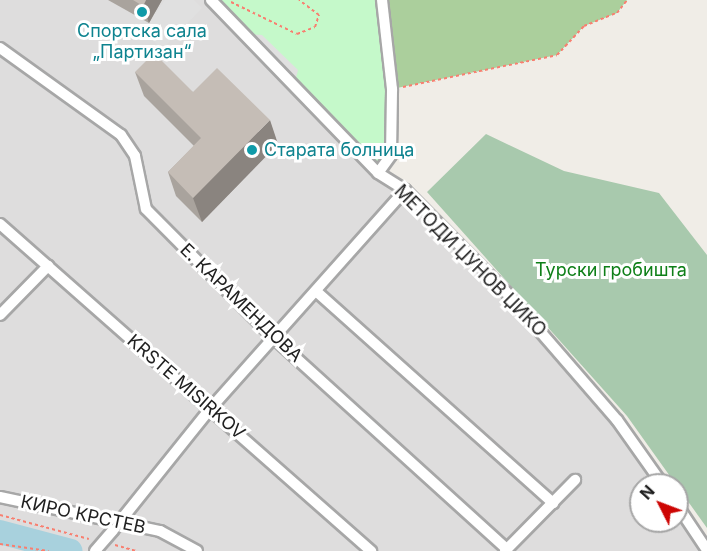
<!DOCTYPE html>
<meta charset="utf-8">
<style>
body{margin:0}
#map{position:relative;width:707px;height:551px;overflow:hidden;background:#f0ede7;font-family:Inter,sans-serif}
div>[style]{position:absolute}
.residential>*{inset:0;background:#dedddd}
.forest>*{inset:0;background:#abcf9c}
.cemetery>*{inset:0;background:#a8c9ad}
.park>*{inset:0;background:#c5f9ca}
.parking>*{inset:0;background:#e0e0e0}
.river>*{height:24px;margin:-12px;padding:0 12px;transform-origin:12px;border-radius:12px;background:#a8d1dd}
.path>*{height:2px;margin-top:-1px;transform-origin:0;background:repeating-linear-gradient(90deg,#f87f70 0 3px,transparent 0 6px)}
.roads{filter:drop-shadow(2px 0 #a7a7a7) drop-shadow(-2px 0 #a7a7a7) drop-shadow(0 2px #a7a7a7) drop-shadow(0 -2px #a7a7a7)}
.minor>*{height:10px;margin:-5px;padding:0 5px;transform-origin:5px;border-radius:5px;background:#fff}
.bridges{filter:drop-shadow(2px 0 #a7a7a7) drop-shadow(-2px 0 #a7a7a7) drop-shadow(0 2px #a7a7a7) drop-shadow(0 -2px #a7a7a7)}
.minor-bridge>*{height:10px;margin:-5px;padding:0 5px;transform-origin:5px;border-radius:5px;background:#fff}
.wall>*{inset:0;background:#a9a39d}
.shaded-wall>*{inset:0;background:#8a847f}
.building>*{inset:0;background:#c5bdb6}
.dots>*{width:16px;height:16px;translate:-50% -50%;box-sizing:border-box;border:3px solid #fff;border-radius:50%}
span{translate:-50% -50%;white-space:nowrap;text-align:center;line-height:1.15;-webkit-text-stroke:6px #fff;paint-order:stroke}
.culture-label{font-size:18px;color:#0d838f}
.left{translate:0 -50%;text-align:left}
.street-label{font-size:18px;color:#202020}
.park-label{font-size:18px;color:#0e7f18}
.north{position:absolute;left:629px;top:473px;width:60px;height:60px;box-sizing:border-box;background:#fff;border:2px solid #a6a6a6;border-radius:50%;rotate:312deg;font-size:16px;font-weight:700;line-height:24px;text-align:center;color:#202020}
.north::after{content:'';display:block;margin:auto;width:21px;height:27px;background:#cd0503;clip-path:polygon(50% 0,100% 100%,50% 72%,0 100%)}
</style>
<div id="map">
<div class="residential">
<div style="clip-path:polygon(0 0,211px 0,378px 173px,405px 190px,506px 292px,663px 485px,641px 485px,641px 521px,677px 521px,677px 505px,707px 551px,0 551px)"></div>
</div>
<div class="forest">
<div style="clip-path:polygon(382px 0,627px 0,617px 13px,584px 26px,557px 55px,392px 89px)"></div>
</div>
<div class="cemetery">
<div style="clip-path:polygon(486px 134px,564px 171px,659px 193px,707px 255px,707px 528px,627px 416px,427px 192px)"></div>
</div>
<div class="park">
<div style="clip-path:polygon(211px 0,382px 0,391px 155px,378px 173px)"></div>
</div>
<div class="parking">
<div style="clip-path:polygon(165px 0,194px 0,202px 8px,162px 49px,143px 31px)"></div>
<div style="clip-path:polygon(244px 34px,262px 35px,298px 70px,294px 86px)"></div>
</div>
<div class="river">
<div style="left:0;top:532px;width:73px;rotate:15deg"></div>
</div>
<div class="path">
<div style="left:231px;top:2px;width:73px;rotate:25.9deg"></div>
<div style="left:297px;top:34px;width:19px;rotate:-21deg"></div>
<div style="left:315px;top:27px;width:13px;rotate:-72deg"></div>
<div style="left:319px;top:15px;width:25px;rotate:-143deg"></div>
<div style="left:403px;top:87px;width:157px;rotate:-11.7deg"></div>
<div style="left:557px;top:55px;width:40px;rotate:-47deg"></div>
<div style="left:584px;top:26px;width:35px;rotate:-22deg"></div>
<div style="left:617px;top:13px;width:16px;rotate:-52deg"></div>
<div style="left:0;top:515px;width:92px;rotate:15.1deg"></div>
<div style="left:0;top:544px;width:49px;rotate:8.3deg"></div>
<div style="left:115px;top:545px;width:22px;rotate:16deg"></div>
</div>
<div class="roads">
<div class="minor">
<div style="left:211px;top:0;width:240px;rotate:46deg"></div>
<div style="left:378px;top:173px;width:32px;rotate:32deg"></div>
<div style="left:405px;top:190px;width:144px;rotate:45.3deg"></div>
<div style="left:506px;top:292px;width:169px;rotate:49.1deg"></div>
<div style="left:617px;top:420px;width:80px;rotate:54.7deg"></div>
<div style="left:0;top:48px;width:149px;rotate:35.7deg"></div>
<div style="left:121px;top:135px;width:25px;rotate:56deg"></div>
<div style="left:135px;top:156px;width:54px;rotate:78.3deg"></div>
<div style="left:146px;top:209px;width:182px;rotate:45.2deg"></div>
<div style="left:274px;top:338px;width:314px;rotate:42.2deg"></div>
<div style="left:378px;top:173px;width:22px;rotate:-54deg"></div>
<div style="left:391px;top:155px;width:66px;rotate:-89.1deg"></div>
<div style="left:392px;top:89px;width:90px;rotate:-96.4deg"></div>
<div style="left:0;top:224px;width:495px;rotate:41.4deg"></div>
<div style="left:317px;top:292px;width:317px;rotate:41.8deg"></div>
<div style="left:0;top:315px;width:69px;rotate:-45.6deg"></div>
<div style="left:0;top:497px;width:164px;rotate:12deg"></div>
<div style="left:160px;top:531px;width:42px;rotate:28.4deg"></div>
<div style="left:677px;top:505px;width:54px;rotate:56.3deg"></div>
<div style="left:113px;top:530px;width:155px;rotate:-51.3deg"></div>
<div style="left:210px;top:409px;width:293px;rotate:-48.3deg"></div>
<div style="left:505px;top:551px;width:100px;rotate:-45.4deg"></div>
</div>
</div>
<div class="bridges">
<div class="minor-bridge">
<div style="left:95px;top:551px;width:28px;rotate:-49deg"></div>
</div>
</div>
<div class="wall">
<div style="clip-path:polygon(108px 0,162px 0,149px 23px)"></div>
<div style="clip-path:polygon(135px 72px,193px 92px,278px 144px,202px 222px,176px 196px,168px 172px,194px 146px,144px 96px)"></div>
</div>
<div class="shaded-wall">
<div style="clip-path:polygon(146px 0,162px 0,149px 23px,143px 6px)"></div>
<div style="clip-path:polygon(270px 120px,278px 144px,202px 222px,193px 198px)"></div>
</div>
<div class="building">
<div style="clip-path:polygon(133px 0,146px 0,143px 6px)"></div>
<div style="clip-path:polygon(154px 53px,193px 92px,217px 68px,270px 120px,193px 198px,168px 172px,201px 138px,135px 72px)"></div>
</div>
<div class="dots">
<div style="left:142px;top:12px;background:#0f9aa8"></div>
<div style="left:252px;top:150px;background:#0f9aa8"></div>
</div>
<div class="culture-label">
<span style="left:142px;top:42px">Спортска сала<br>„Партизан“</span>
<span class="left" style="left:264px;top:150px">Старата болница</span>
</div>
<div class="street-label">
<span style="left:470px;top:261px;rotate:45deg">МЕТОДИ ЏУНОВ ЏИКО</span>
<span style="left:241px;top:303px;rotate:44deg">Е. КАРАМЕНДОВА</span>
<span style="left:186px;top:387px;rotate:41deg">KRSTE MISIRKOV</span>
<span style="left:83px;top:515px;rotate:12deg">КИРО КРСТЕВ</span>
</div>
<div class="park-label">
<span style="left:611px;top:270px">Турски гробишта</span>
</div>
<div class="north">N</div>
</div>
